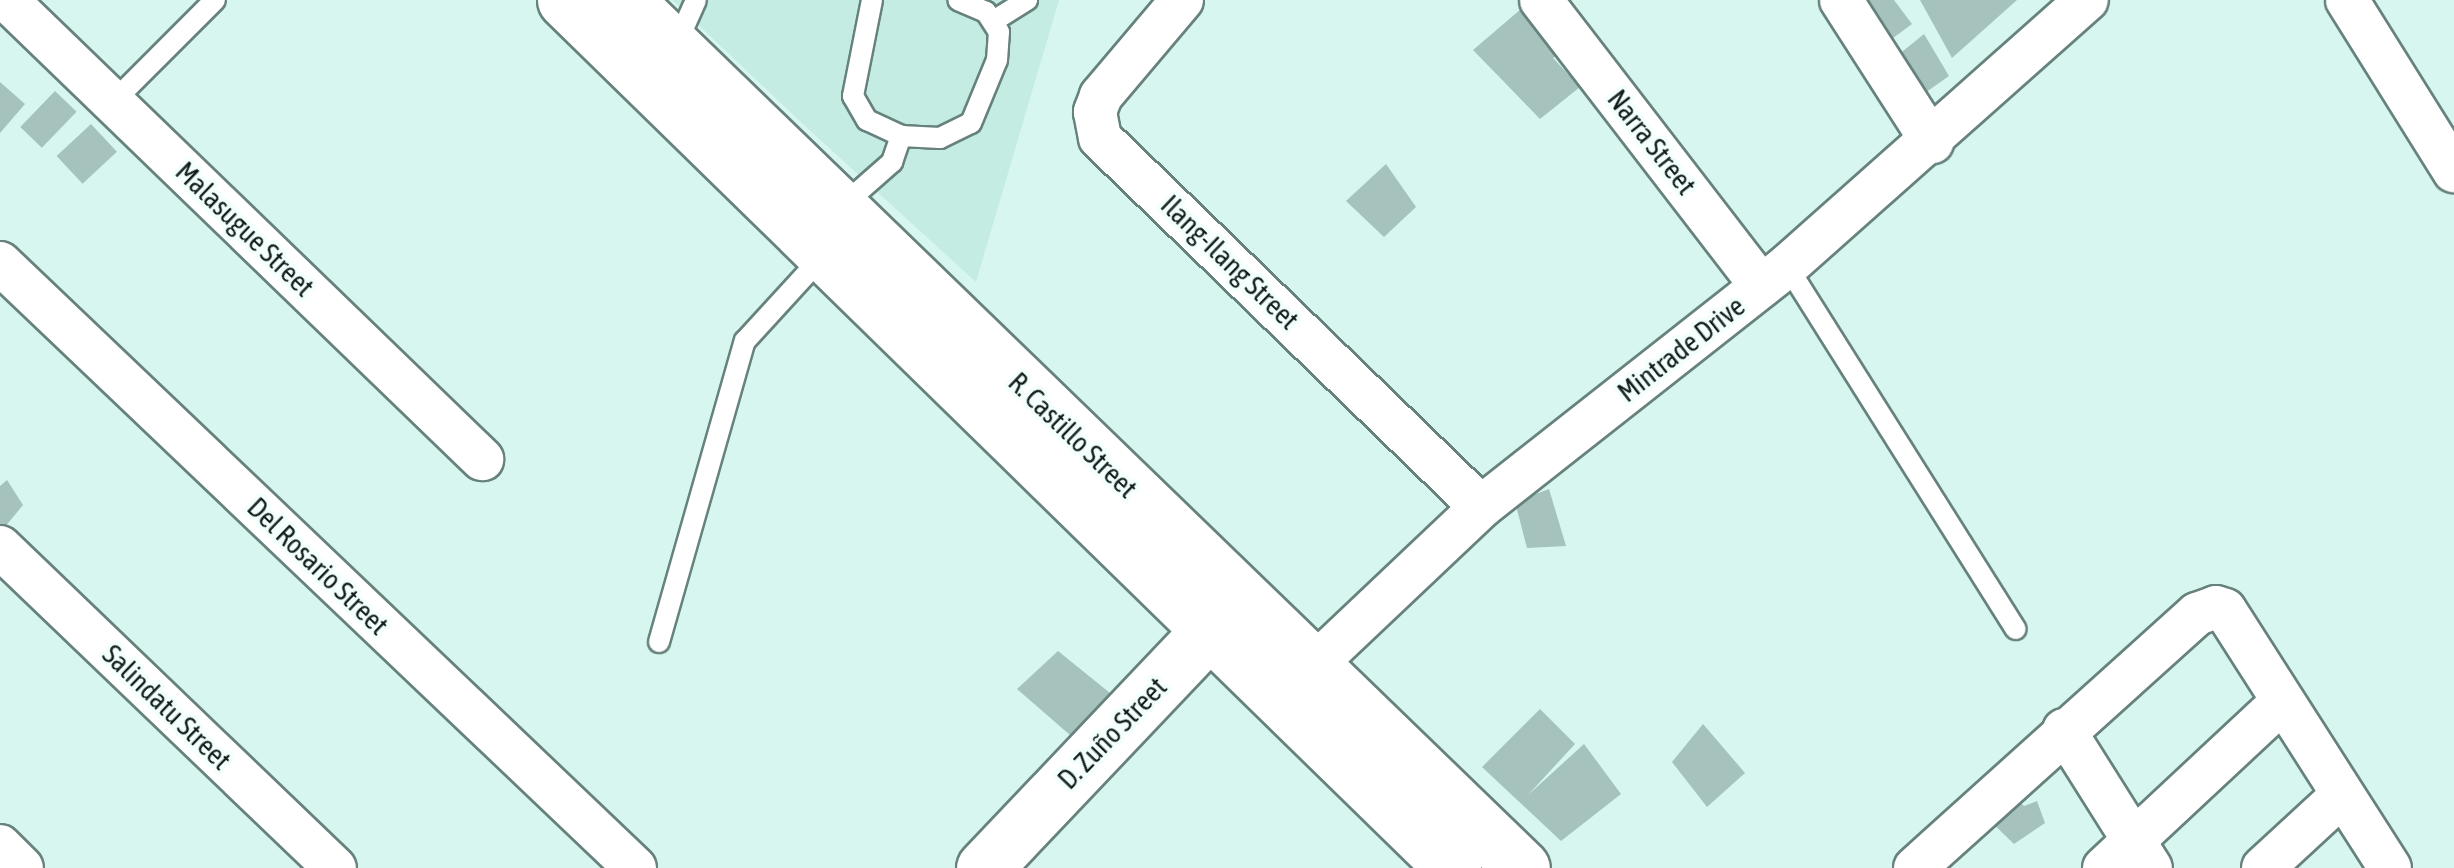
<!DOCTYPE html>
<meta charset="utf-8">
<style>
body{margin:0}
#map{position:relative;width:2454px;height:868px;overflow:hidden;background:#d8f6f0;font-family:"Asap Condensed",sans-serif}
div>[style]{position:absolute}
.built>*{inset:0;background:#c4ece3}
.building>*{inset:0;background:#a5c2bc;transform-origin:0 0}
.roads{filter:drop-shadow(2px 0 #67827d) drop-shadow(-2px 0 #67827d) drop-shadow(0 2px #67827d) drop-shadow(0 -2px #67827d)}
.lane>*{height:20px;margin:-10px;padding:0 10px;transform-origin:10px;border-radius:10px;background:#fff}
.street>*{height:42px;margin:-21px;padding:0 21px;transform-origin:21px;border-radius:21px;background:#fff}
.secondary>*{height:55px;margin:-27.5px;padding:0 27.5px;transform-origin:27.5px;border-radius:27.5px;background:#fff}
.primary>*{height:55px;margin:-27.5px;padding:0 27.5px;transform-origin:27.5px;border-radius:27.5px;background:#fff}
span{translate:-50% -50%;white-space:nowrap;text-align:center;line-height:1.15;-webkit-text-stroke:8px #f3fffc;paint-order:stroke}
.street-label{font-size:28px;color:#121d1b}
</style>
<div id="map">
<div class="built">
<div style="clip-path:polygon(672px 0,1059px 0,976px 282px,806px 127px)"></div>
</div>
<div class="building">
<div style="clip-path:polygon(1855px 0,1894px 0,1912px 24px,1885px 44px)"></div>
<div style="clip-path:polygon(1920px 0,2017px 0,1952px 58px)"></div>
<div style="clip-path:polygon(1527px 4px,1563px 48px,1553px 58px,1580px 87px,1540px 119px,1473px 50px)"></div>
<div style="clip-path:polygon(1924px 34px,1949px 76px,1915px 100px,1892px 60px)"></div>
<div style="clip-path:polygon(0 82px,25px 104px,0 133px)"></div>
<div style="left:55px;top:91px;width:30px;height:50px;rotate:44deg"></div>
<div style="left:91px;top:124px;width:38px;height:47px;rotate:47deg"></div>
<div style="clip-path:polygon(1386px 164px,1416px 207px,1384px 237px,1346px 201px)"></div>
<div style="clip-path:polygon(7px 480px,23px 505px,0 533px,0 486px)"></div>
<div style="clip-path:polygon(1549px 489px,1566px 546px,1527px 548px,1515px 502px)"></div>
<div style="clip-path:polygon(1058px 651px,1110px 693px,1070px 735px,1017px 689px)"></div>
<div style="clip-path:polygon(1540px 709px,1575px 744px,1528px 795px,1584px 744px,1621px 794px,1561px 841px,1482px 767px)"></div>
<div style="clip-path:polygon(1703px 724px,1745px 773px,1707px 807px,1672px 762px)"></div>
<div style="clip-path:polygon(2005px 788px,2024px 806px,2037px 801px,2045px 823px,2014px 844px,1982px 813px)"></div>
</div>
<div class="roads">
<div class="lane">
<div style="left:872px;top:0;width:98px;rotate:101.2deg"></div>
<div style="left:853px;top:96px;width:28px;rotate:60deg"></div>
<div style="left:867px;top:120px;width:38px;rotate:25deg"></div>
<div style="left:995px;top:20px;width:38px;rotate:-32deg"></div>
<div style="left:675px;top:47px;width:51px;rotate:-65.9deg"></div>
<div style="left:113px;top:102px;width:144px;rotate:-45deg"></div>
<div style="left:842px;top:206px;width:67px;rotate:-41.3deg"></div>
<div style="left:892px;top:162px;width:28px;rotate:-71deg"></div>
<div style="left:901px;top:136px;width:39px;rotate:3deg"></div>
<div style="left:940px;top:138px;width:34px;rotate:-26deg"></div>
<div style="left:971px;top:123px;width:68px;rotate:-67.6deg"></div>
<div style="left:997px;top:60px;width:28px;rotate:-86deg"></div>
<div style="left:999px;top:32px;width:24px;rotate:-123deg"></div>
<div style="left:986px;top:12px;width:30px;rotate:-157deg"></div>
<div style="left:1787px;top:266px;width:429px;rotate:57.8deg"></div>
<div style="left:659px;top:642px;width:313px;rotate:-74.1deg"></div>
<div style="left:745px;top:341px;width:115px;rotate:-47.5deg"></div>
</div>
<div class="street">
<div style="left:7px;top:0;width:661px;rotate:44.02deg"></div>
<div style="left:1182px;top:0;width:126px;rotate:130.2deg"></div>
<div style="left:1101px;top:96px;width:17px;rotate:111deg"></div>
<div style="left:1095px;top:112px;width:26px;rotate:79deg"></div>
<div style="left:1100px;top:138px;width:530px;rotate:44.08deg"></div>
<div style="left:1541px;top:0;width:361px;rotate:52.4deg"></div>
<div style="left:1841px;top:0;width:169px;rotate:57.3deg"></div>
<div style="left:2347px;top:0;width:202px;rotate:58deg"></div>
<div style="left:0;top:263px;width:877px;rotate:43.61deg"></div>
<div style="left:0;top:547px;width:464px;rotate:43.8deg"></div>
<div style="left:1293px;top:685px;width:259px;rotate:-43.4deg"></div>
<div style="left:1481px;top:507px;width:390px;rotate:-38.2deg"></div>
<div style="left:1787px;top:266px;width:401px;rotate:-41.6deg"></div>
<div style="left:2064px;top:730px;width:163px;rotate:57.8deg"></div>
<div style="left:0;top:846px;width:31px;rotate:45deg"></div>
<div style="left:1915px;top:868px;width:380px;rotate:-42deg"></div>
<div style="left:2197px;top:614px;width:20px;rotate:-20deg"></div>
<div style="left:2216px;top:607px;width:9px;rotate:18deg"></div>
<div style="left:2225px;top:610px;width:306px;rotate:57.4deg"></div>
<div style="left:2104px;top:868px;width:242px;rotate:-43deg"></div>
<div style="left:2263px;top:868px;width:106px;rotate:-42.7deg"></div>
</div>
<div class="secondary">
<div style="left:984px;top:868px;width:373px;rotate:-46.5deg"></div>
</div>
<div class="primary">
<div style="left:565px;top:0;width:1242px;rotate:44.35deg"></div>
<div style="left:625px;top:0;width:1248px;rotate:44.06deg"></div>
</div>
</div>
<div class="street-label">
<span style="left:1652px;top:142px;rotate:52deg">Narra Street</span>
<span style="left:245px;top:229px;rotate:44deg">Malasugue Street</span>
<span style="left:1230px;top:262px;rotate:44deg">Ilang-Ilang Street</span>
<span style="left:1681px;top:349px;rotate:-38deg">Mintrade Drive</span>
<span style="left:1073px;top:435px;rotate:44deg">R. Castillo Street</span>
<span style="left:318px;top:566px;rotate:44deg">Del Rosario Street</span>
<span style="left:167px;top:707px;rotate:44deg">Salindatu Street</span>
<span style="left:1112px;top:733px;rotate:-46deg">D. Zuño Street</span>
</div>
</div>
